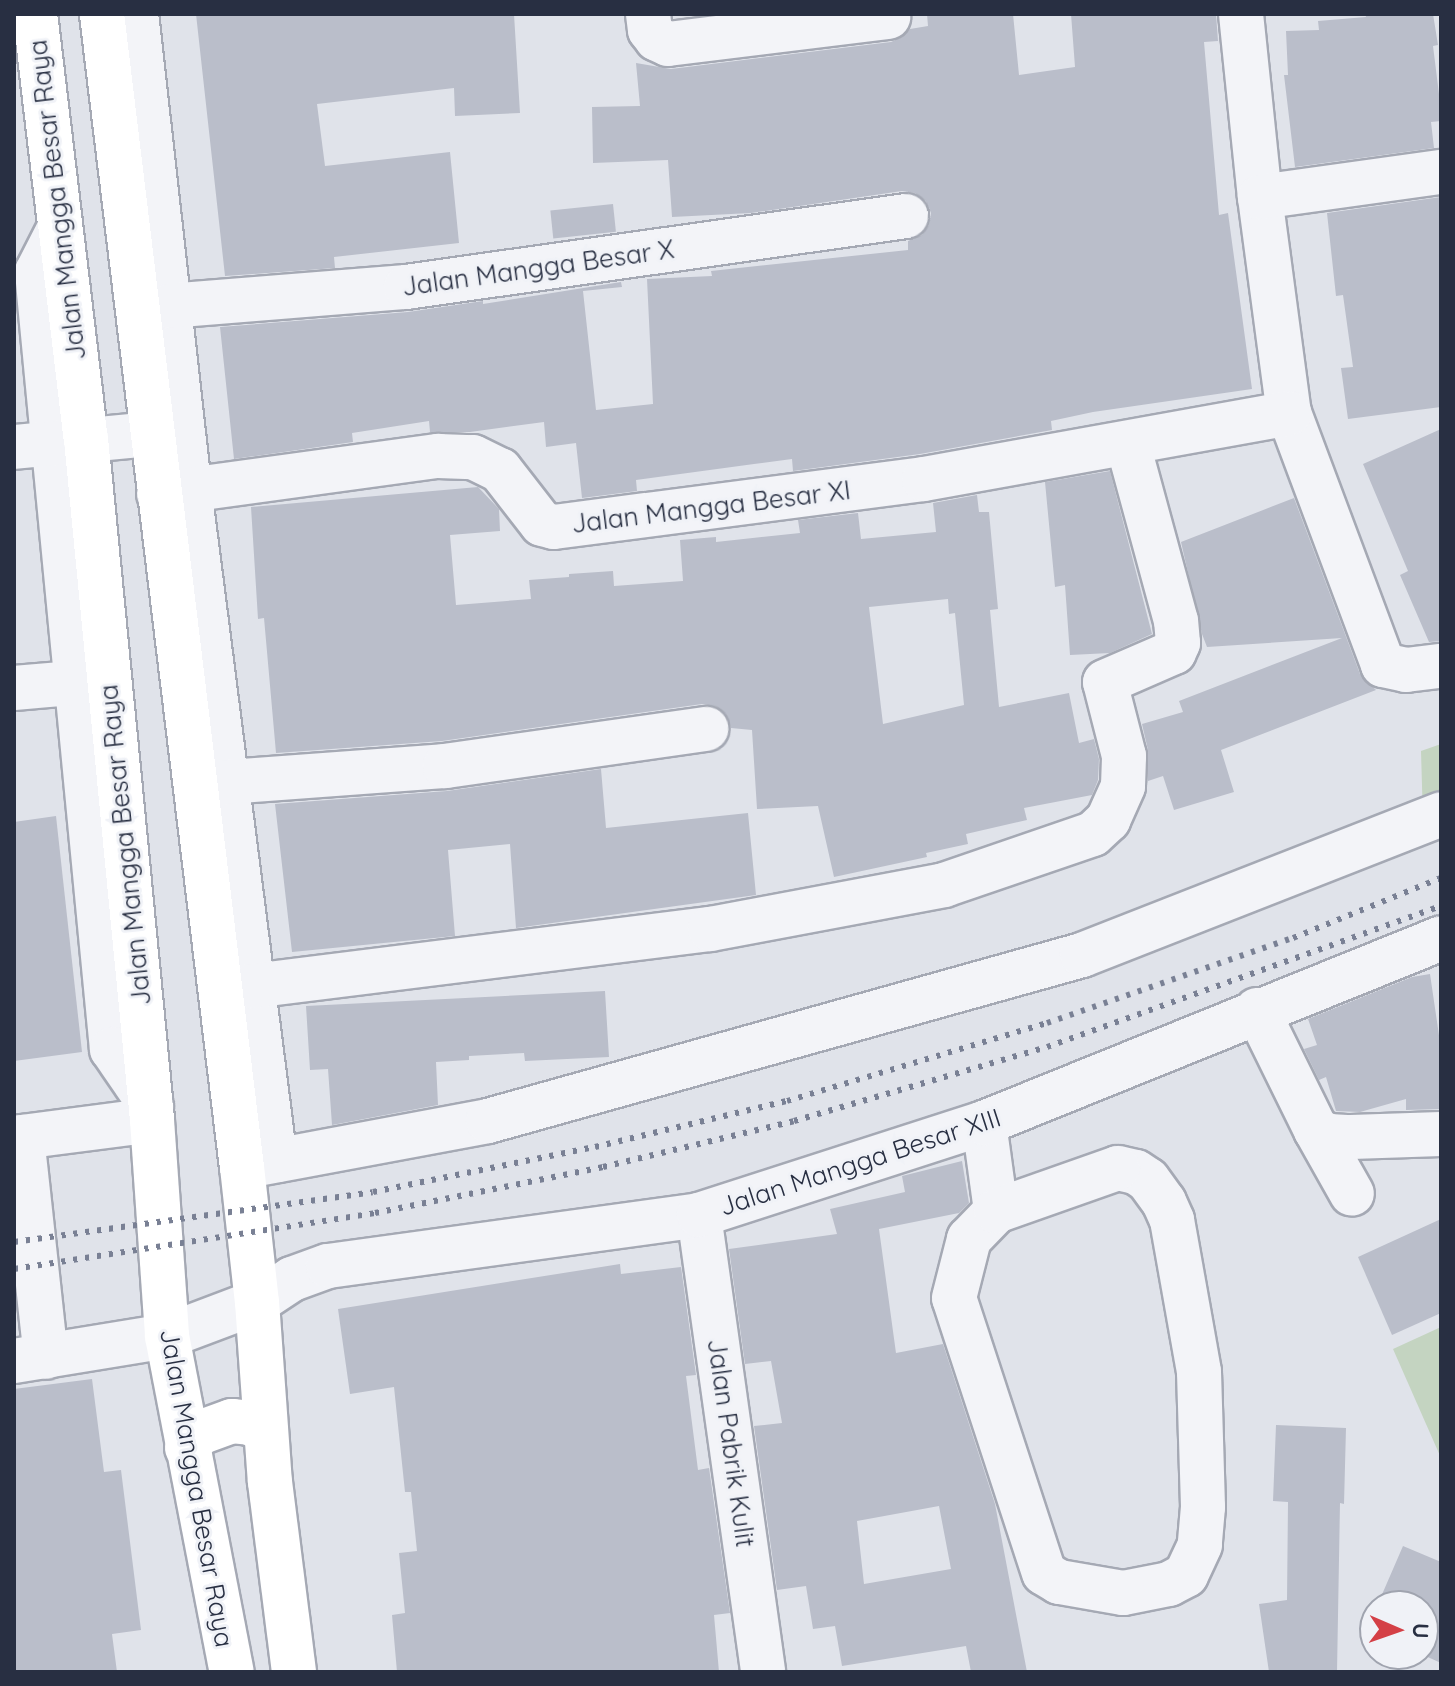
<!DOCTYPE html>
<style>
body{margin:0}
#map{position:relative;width:1455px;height:1686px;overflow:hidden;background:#e0e3ea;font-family:Quicksand,sans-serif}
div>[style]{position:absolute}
.green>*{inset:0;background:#c4d4c1}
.building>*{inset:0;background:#babeca;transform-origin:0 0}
.roads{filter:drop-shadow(2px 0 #a5a9b4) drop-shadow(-2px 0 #a5a9b4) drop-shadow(0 2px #a5a9b4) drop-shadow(0 -2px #a5a9b4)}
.minor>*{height:44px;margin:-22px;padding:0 22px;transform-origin:22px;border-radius:22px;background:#f3f4f8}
.major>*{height:44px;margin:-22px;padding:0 22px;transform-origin:22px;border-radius:22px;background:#fff}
.rail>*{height:6px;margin-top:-3px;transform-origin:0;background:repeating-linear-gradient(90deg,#798094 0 4px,transparent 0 12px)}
span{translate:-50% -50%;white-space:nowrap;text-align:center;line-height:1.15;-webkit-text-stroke:6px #f0f2f7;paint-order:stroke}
.street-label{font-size:26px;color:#282f42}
.frame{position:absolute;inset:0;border:16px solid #282f42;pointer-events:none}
.north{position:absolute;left:1359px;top:1590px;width:80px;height:80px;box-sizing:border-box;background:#f0f2f7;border:2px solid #a0a4af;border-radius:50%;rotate:92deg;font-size:22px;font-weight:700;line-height:32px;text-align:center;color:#282f42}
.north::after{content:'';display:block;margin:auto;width:28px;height:36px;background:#d44046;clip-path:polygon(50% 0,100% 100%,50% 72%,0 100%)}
</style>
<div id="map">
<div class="green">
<div style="clip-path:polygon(1441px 744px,1441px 814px,1423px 821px,1421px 751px)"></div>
<div style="clip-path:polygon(1441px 1327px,1441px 1458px,1393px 1349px)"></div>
</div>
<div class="building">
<div style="clip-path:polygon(196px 14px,514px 14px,520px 113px,455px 116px,454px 88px,317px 104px,325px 166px,450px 152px,459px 243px,334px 257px,335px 268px,225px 276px)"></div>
<div style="clip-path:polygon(927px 14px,1013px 14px,1019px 75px,1075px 67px,1071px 14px,1216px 14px,1218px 41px,1204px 42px,1219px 215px,1228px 213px,1252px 389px,1093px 412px,1051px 421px,1052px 430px,920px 454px,793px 471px,792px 459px,754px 464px,636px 480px,637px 491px,582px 498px,576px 443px,546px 447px,544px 422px,470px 432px,430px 432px,429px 421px,352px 433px,353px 442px,234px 459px,220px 327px,408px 312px,483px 301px,483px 304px,621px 282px,622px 287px,583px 291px,596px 410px,653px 404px,647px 279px,712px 276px,711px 271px,908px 250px,908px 241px,922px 235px,929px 225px,931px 213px,926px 201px,915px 193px,902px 191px,751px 213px,672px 217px,668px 160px,593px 163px,592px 107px,640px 106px,636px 63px,671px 69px,891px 42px,902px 37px,910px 29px,928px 26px)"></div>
<div style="clip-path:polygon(1365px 14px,1433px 14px,1438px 45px,1433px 46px,1441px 110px,1441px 121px,1431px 122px,1434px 148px,1295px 167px,1284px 75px,1288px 75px,1286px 31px,1319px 30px,1318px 21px,1366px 17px)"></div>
<div style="clip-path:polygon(1441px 197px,1441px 407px,1348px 419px,1341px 368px,1353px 367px,1343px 295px,1336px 296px,1327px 213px)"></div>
<div style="left:613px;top:204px;width:28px;height:63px;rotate:84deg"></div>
<div style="clip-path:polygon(1441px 429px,1441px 641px,1429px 642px,1400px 575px,1408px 571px,1363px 464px)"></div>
<div style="clip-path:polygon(1110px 471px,1152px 634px,1110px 653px,1070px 655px,1065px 585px,1055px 587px,1045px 482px)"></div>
<div style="clip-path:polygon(evenodd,478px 487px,499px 509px,500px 531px,450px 535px,456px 605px,531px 599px,529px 580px,569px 577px,569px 574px,613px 571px,614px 586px,683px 581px,680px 540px,716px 537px,716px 542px,800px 533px,798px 520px,858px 513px,861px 539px,936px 532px,933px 503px,977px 495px,979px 512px,989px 512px,998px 609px,990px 610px,999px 707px,1069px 693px,1079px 743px,1094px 739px,1099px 759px,1098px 780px,1092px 795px,1024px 808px,1027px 820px,966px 834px,968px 844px,926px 853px,927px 857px,834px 877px,818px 806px,757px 809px,752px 730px,731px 728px,726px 714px,715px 706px,702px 704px,442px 741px,276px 753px,264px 618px,258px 619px,251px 507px,478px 487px,948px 599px,949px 614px,955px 613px,964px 705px,883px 724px,869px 607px,948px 599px)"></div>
<div style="clip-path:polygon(1294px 498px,1360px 674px,1376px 690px,1221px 750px,1234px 792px,1174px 810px,1163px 776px,1148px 781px,1148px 750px,1142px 724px,1183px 712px,1179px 701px,1342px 638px,1207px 647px,1202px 634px,1181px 542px)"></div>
<div style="clip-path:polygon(601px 769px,606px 828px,748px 813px,756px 895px,516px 928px,510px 844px,448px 850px,455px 936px,292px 952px,275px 804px,447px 791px)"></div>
<div style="clip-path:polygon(56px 816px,82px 1052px,14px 1061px,14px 822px)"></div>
<div style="clip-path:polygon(1430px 974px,1441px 1049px,1441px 1109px,1406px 1110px,1406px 1099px,1360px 1112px,1336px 1111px,1326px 1077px,1319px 1080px,1304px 1049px,1317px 1045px,1308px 1019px,1412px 977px)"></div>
<div style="clip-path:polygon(605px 991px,609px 1057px,525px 1061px,524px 1053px,469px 1056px,469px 1060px,436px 1062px,438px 1105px,332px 1125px,328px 1069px,310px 1070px,306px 1006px)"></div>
<div style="clip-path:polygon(evenodd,962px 1161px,969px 1203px,959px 1213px,879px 1229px,896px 1353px,943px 1344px,995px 1504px,1027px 1672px,971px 1672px,966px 1646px,842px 1666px,835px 1626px,813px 1629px,806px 1586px,777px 1590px,754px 1426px,782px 1423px,771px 1361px,745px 1364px,729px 1249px,837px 1234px,830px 1209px,905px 1192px,902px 1176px,962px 1161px,939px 1506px,951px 1569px,864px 1584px,857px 1521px,939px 1506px)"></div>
<div style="clip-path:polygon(1441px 1219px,1441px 1313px,1392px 1335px,1358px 1257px)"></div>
<div style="clip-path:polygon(620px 1264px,621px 1274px,681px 1267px,696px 1375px,686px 1376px,698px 1470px,709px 1468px,730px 1613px,714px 1615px,719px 1672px,397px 1672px,392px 1615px,405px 1613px,399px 1553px,417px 1551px,411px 1492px,405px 1492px,394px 1387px,350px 1394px,338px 1309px)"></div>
<div style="clip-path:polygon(92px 1379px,104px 1472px,121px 1470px,141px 1630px,112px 1634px,117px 1672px,14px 1672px,14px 1389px)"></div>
<div style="clip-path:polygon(1276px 1425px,1346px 1428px,1344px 1504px,1340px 1503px,1337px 1672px,1269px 1672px,1259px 1604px,1287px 1600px,1288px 1502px,1273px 1501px)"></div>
<div style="clip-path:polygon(1403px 1546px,1441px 1562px,1441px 1663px,1421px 1654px,1423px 1606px,1377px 1606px)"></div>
</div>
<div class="roads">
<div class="minor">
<div style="left:136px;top:14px;width:479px;rotate:83.6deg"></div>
<div style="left:189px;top:490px;width:676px;rotate:82.7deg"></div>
<div style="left:648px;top:14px;width:16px;rotate:83deg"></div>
<div style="left:650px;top:30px;width:11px;rotate:52deg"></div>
<div style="left:657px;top:39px;width:12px;rotate:24deg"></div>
<div style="left:668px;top:44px;width:222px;rotate:-7deg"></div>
<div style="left:1241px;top:14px;width:184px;rotate:84.1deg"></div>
<div style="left:1260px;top:197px;width:218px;rotate:82.4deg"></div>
<div style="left:1289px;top:413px;width:269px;rotate:69.5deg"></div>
<div style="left:1383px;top:665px;width:24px;rotate:12deg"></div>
<div style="left:1406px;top:670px;width:35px;rotate:-7deg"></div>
<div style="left:1260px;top:197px;width:183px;rotate:-7.9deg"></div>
<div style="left:60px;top:227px;width:51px;rotate:117.1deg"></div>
<div style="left:37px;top:272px;width:781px;rotate:84.49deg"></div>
<div style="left:112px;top:1049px;width:69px;rotate:55.6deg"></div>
<div style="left:168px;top:306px;width:239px;rotate:-4.6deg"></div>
<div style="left:406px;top:287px;width:505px;rotate:-8.08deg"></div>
<div style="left:14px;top:447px;width:138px;rotate:-5.4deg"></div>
<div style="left:159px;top:494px;width:282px;rotate:-7.8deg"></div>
<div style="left:438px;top:456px;width:35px;rotate:2deg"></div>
<div style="left:473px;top:457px;width:30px;rotate:26deg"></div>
<div style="left:500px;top:470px;width:68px;rotate:52.1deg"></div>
<div style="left:542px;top:524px;width:12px;rotate:14deg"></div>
<div style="left:554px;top:527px;width:373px;rotate:-7.4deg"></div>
<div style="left:924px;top:479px;width:371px;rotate:-10.2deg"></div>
<div style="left:14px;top:688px;width:93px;rotate:-4.9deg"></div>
<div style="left:200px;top:784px;width:246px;rotate:-4.2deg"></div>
<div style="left:445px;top:766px;width:264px;rotate:-8.1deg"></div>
<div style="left:252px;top:986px;width:462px;rotate:-7.1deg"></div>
<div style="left:710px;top:929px;width:238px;rotate:-10.6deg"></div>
<div style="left:944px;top:885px;width:157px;rotate:-18.9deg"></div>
<div style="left:1093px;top:834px;width:21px;rotate:-43deg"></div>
<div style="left:1108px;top:820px;width:37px;rotate:-66deg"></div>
<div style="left:1123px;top:786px;width:30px;rotate:-88deg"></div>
<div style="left:1124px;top:756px;width:76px;rotate:-104.4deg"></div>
<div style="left:1105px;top:682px;width:75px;rotate:-23.5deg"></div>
<div style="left:1174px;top:652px;width:10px;rotate:-66deg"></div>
<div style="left:1178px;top:643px;width:22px;rotate:-95deg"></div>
<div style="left:1176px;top:621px;width:183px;rotate:-105.2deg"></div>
<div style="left:1257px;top:1010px;width:134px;rotate:63.8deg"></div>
<div style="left:1316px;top:1130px;width:14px;rotate:25deg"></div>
<div style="left:1329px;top:1136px;width:22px;rotate:3deg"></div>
<div style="left:1351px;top:1137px;width:90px;rotate:-1.9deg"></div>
<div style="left:984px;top:1123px;width:89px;rotate:82.2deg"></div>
<div style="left:1316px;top:1130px;width:73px;rotate:60.6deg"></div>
<div style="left:22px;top:1137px;width:221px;rotate:83.8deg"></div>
<div style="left:14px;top:1138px;width:139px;rotate:-7.4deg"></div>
<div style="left:242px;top:1167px;width:250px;rotate:-10.6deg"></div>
<div style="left:488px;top:1121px;width:617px;rotate:-15.61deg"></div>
<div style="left:1082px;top:955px;width:386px;rotate:-21.4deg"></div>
<div style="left:1118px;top:1168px;width:18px;rotate:13deg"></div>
<div style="left:1136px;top:1172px;width:14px;rotate:34deg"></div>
<div style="left:1148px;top:1180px;width:27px;rotate:54deg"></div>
<div style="left:1164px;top:1202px;width:20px;rotate:66deg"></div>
<div style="left:1172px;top:1220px;width:154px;rotate:79.9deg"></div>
<div style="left:1199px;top:1372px;width:135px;rotate:88.3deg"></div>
<div style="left:1203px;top:1507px;width:38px;rotate:95deg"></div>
<div style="left:1200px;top:1545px;width:33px;rotate:115deg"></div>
<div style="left:1186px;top:1575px;width:19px;rotate:152deg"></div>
<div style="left:1169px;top:1584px;width:47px;rotate:168.9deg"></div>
<div style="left:1123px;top:1593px;width:65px;rotate:-170.2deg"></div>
<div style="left:1059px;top:1582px;width:17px;rotate:-149deg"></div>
<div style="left:1044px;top:1573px;width:289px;rotate:-108.1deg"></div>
<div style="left:954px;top:1298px;width:61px;rotate:-75.7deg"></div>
<div style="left:969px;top:1239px;width:39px;rotate:-46deg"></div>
<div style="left:996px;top:1211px;width:129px;rotate:-19.4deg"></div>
<div style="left:699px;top:1215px;width:461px;rotate:82deg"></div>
<div style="left:14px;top:1361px;width:155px;rotate:-9.3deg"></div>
<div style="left:167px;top:1336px;width:96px;rotate:-20.7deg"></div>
<div style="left:257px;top:1302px;width:42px;rotate:-33.3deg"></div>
<div style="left:292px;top:1279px;width:38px;rotate:-20deg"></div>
<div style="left:328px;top:1266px;width:374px;rotate:-7.8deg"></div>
<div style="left:699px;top:1215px;width:299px;rotate:-17.9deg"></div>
<div style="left:984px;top:1123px;width:493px;rotate:-22deg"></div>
</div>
<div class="major">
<div style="left:35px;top:14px;width:428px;rotate:83.2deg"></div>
<div style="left:86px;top:439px;width:684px;rotate:84.46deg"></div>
<div style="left:152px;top:1120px;width:217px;rotate:86deg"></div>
<div style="left:167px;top:1336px;width:342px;rotate:79.1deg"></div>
<div style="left:102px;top:14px;width:1161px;rotate:83.08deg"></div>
<div style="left:242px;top:1167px;width:136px;rotate:83.7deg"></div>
<div style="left:257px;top:1302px;width:180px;rotate:85.9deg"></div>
<div style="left:270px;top:1482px;width:192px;rotate:82.8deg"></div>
<div style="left:187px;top:1448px;width:19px;rotate:-51deg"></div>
<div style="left:199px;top:1433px;width:35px;rotate:-20deg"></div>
<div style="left:232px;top:1421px;width:18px;rotate:6deg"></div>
<div style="left:250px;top:1423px;width:18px;rotate:27deg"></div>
</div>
</div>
<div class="rail">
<div style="left:14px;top:1242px;width:362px;rotate:-7.9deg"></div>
<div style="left:373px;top:1192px;width:227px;rotate:-11.5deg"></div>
<div style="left:595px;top:1147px;width:197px;rotate:-13.5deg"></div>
<div style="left:787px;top:1101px;width:271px;rotate:-16.7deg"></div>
<div style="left:1047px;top:1023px;width:260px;rotate:-19.1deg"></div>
<div style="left:1293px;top:938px;width:160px;rotate:-22.1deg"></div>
<div style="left:14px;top:1269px;width:365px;rotate:-8.8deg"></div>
<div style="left:375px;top:1213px;width:233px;rotate:-11.4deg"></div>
<div style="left:603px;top:1167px;width:196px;rotate:-13.5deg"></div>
<div style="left:794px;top:1121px;width:264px;rotate:-16.3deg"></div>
<div style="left:1047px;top:1047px;width:418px;rotate:-19.7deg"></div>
</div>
<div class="street-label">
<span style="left:57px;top:200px;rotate:-97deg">Jalan Mangga Besar Raya</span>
<span style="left:538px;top:268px;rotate:-8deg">Jalan Mangga Besar X</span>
<span style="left:711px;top:507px;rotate:-7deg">Jalan Mangga Besar XI</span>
<span style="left:125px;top:845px;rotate:-96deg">Jalan Mangga Besar Raya</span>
<span style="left:860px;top:1162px;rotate:-18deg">Jalan Mangga Besar XIII</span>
<span style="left:731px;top:1443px;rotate:82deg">Jalan Pabrik Kulit</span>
<span style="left:197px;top:1488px;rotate:80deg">Jalan Mangga Besar Raya</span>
</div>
<div class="frame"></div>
<div class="north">U</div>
</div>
